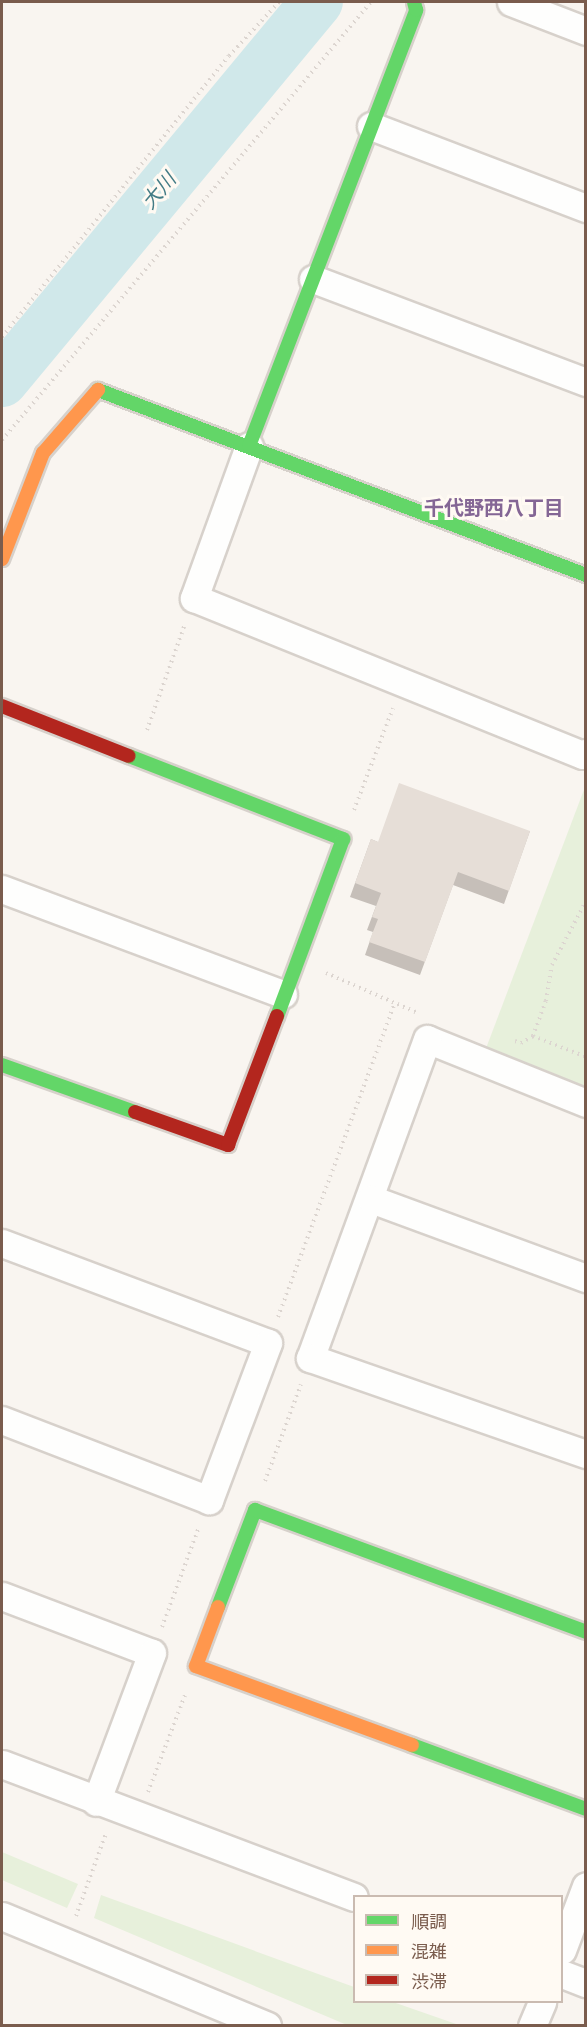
<!DOCTYPE html>
<meta charset="utf-8">
<style>
body{margin:0}
#map{position:relative;width:587px;height:2027px;overflow:hidden;background:#f9f5f0;font-family:"PT Sans Narrow","Noto Sans JP",sans-serif}
div>[style]{position:absolute}
.green>*{inset:0;background:#e7f0db}
.river>*{height:52px;margin:-26px;padding:0 26px;transform-origin:26px;border-radius:26px;background:#d0e8ea}
.path>*{height:4px;margin-top:-2px;transform-origin:0;background:repeating-linear-gradient(90deg,#dcd5d0 0 1.5px,transparent 0 6px)}
.roads{filter:drop-shadow(2px 0 #d7d1cb) drop-shadow(-2px 0 #d7d1cb) drop-shadow(0 2px #d7d1cb) drop-shadow(0 -2px #d7d1cb)}
.street>*{height:27px;margin:-13.5px;padding:0 13.5px;transform-origin:13.5px;border-radius:13.5px;background:#fefefd}
.fast>*{height:14px;margin:-7px;padding:0 7px;transform-origin:7px;border-radius:7px;background:#63d668}
.slow>*{height:14px;margin:-7px;padding:0 7px;transform-origin:7px;border-radius:7px;background:#ff974d}
.jam>*{height:14px;margin:-7px;padding:0 7px;transform-origin:7px;border-radius:7px;background:#b3261e}
.wall>*{inset:0;background:#c6bfb9}
.building>*{inset:0;background:#e6ded7}
span{translate:-50% -50%;white-space:nowrap;text-align:center;line-height:1.15;-webkit-text-stroke:6px #fffaf3;paint-order:stroke}
.water-label{font-size:20px;color:#437c86;font-style:italic}
.neighbourhood-label{font-size:20px;color:#846695;font-weight:700}
.frame{position:absolute;inset:0;border:3px solid #7a5c4d;pointer-events:none}
.legend{position:absolute;left:353px;top:1895px;width:210px;height:108px;box-sizing:border-box;background:#fffaf3;border:2px solid #cabbb1;margin:0;padding:8px 10px;list-style:none;font-size:18px;color:#7a5c4d}
.legend li{display:flex;align-items:center;gap:12px;height:30px}
.legend b{width:30px;border:2px solid #cabbb1}
</style>
<div id="map">
<div class="green">
<div style="clip-path:polygon(585px 787px,585px 1091px,485px 1051px)"></div>
<div style="clip-path:polygon(2px 1852px,78px 1884px,67px 1908px,2px 1880px)"></div>
<div style="clip-path:polygon(101px 1895px,354px 1987px,354px 2002px,393px 2002px,459px 2025px,347px 2025px,94px 1918px)"></div>
</div>
<div class="river">
<div style="left:2px;top:381px;width:493px;rotate:-50.3deg"></div>
</div>
<div class="path">
<div style="left:2px;top:337px;width:361px;rotate:-51.1deg"></div>
<div style="left:229px;top:56px;width:74px;rotate:-47.2deg"></div>
<div style="left:2px;top:440px;width:573px;rotate:-49.89deg"></div>
<div style="left:147px;top:730px;width:113px;rotate:-70.3deg"></div>
<div style="left:354px;top:810px;width:109px;rotate:-69.1deg"></div>
<div style="left:326px;top:973px;width:100px;rotate:23.5deg"></div>
<div style="left:533px;top:1036px;width:37px;rotate:-70deg"></div>
<div style="left:546px;top:1001px;width:36px;rotate:-81deg"></div>
<div style="left:552px;top:965px;width:72px;rotate:-62deg"></div>
<div style="left:515px;top:1041px;width:6px;rotate:18deg"></div>
<div style="left:521px;top:1043px;width:14px;rotate:-30deg"></div>
<div style="left:533px;top:1036px;width:57px;rotate:21.6deg"></div>
<div style="left:278px;top:1317px;width:335px;rotate:-69.6deg"></div>
<div style="left:265px;top:1481px;width:103px;rotate:-69.6deg"></div>
<div style="left:162px;top:1627px;width:107px;rotate:-69.7deg"></div>
<div style="left:148px;top:1792px;width:104px;rotate:-69.1deg"></div>
<div style="left:76px;top:1916px;width:88px;rotate:-70.1deg"></div>
</div>
<div class="roads">
<div class="street">
<div style="left:511px;top:2px;width:80px;rotate:21.1deg"></div>
<div style="left:371px;top:126px;width:230px;rotate:20.9deg"></div>
<div style="left:313px;top:279px;width:292px;rotate:20.7deg"></div>
<div style="left:249px;top:446px;width:162px;rotate:109.9deg"></div>
<div style="left:194px;top:598px;width:419px;rotate:22deg"></div>
<div style="left:583px;top:755px;width:4px;rotate:-34deg"></div>
<div style="left:2px;top:889px;width:300px;rotate:20.5deg"></div>
<div style="left:586px;top:1103px;width:171px;rotate:-158.1deg"></div>
<div style="left:427px;top:1039px;width:340px;rotate:110.1deg"></div>
<div style="left:310px;top:1358px;width:292px;rotate:19.2deg"></div>
<div style="left:371px;top:1199px;width:229px;rotate:20.2deg"></div>
<div style="left:2px;top:1243px;width:284px;rotate:20.6deg"></div>
<div style="left:268px;top:1343px;width:168px;rotate:110.6deg"></div>
<div style="left:209px;top:1500px;width:222px;rotate:-158.9deg"></div>
<div style="left:2px;top:1596px;width:160px;rotate:20.8deg"></div>
<div style="left:152px;top:1653px;width:159px;rotate:110.6deg"></div>
<div style="left:2px;top:1764px;width:376px;rotate:20.7deg"></div>
<div style="left:2px;top:1916px;width:287px;rotate:22.5deg"></div>
<div style="left:562px;top:1950px;width:68px;rotate:-69.4deg"></div>
<div style="left:562px;top:1974px;width:26px;rotate:21deg"></div>
<div style="left:532px;top:2026px;width:26px;rotate:-67deg"></div>
</div>
<div class="fast">
<div style="left:98px;top:390px;width:522px;rotate:20.76deg"></div>
<div style="left:249px;top:446px;width:467px;rotate:-69deg"></div>
<div style="left:416px;top:10px;width:8px;rotate:-104deg"></div>
<div style="left:129px;top:756px;width:230px;rotate:21.2deg"></div>
<div style="left:343px;top:839px;width:189px;rotate:110.4deg"></div>
<div style="left:2px;top:1065px;width:141px;rotate:19.5deg"></div>
<div style="left:218px;top:1607px;width:104px;rotate:-69.1deg"></div>
<div style="left:255px;top:1510px;width:353px;rotate:20.2deg"></div>
<div style="left:412px;top:1745px;width:185px;rotate:20.2deg"></div>
</div>
<div class="slow">
<div style="left:2px;top:559px;width:114px;rotate:-68.9deg"></div>
<div style="left:43px;top:453px;width:84px;rotate:-48.9deg"></div>
<div style="left:218px;top:1607px;width:63px;rotate:110.4deg"></div>
<div style="left:196px;top:1666px;width:230px;rotate:20.1deg"></div>
</div>
<div class="jam">
<div style="left:2px;top:706px;width:136px;rotate:21.5deg"></div>
<div style="left:135px;top:1112px;width:99px;rotate:19.5deg"></div>
<div style="left:228px;top:1145px;width:138px;rotate:-69.2deg"></div>
</div>
</div>
<div class="wall">
<div style="clip-path:polygon(530px 831px,504px 904px,453px 885px,420px 975px,365px 955px,373px 932px,367px 930px,376px 906px,350px 897px,371px 839px,378px 842px)"></div>
</div>
<div class="building">
<div style="clip-path:polygon(399px 783px,530px 831px,509px 891px,458px 872px,425px 962px,369px 942px,378px 919px,372px 917px,381px 893px,355px 883px,371px 839px,378px 842px)"></div>
</div>
<div class="water-label">
<span style="left:159px;top:191px;rotate:-50deg">大川</span>
</div>
<div class="neighbourhood-label">
<span style="left:494px;top:508px">千代野西八丁目</span>
</div>
<div class="frame"></div>
<ul class="legend">
<li><b style="height:8px;background:#63d668"></b>順調</li>
<li><b style="height:8px;background:#ff974d"></b>混雑</li>
<li><b style="height:8px;background:#b3261e"></b>渋滞</li>
</ul>
</div>
